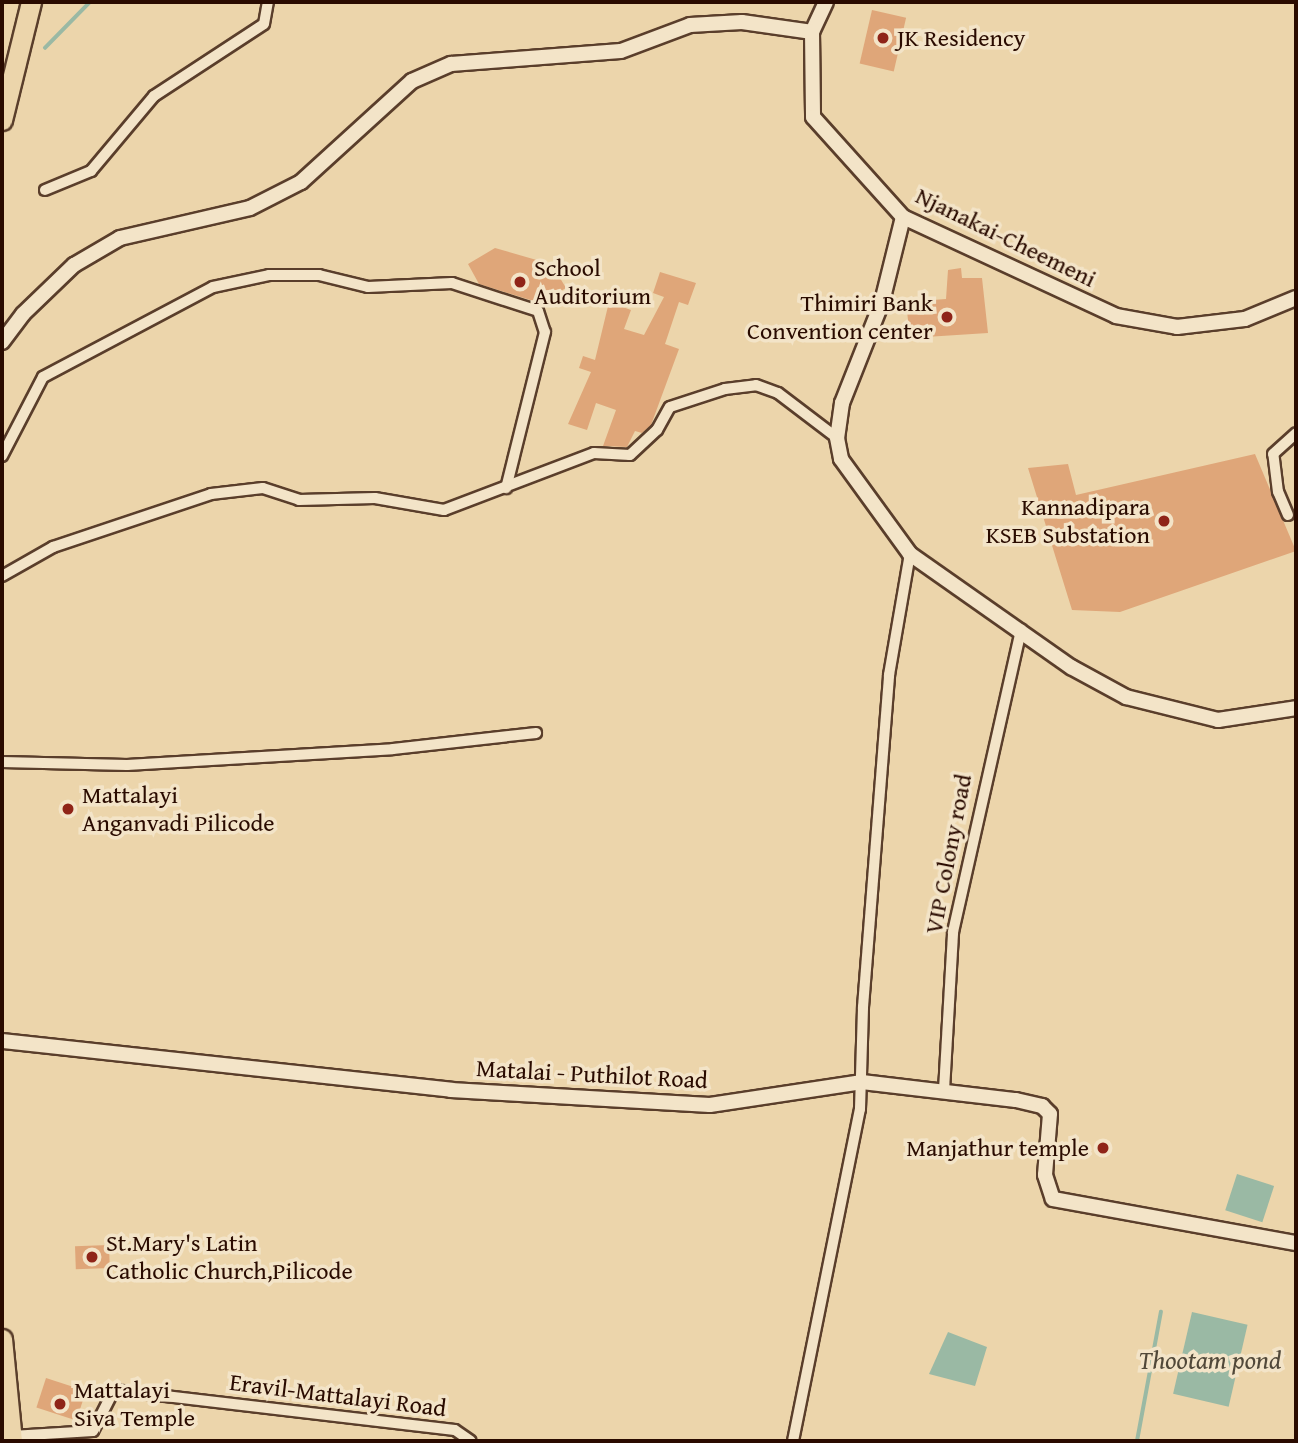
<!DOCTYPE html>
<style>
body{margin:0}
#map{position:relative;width:1298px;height:1443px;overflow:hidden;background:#ecd5ab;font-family:"Gentium Book Plus",serif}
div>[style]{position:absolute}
.water>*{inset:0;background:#9ab9a4;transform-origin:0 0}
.stream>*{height:3.5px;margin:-1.75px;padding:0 1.75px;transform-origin:1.75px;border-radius:1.75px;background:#9ab9a4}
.building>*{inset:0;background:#dfa679;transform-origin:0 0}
.roads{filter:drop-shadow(2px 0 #5a3e2b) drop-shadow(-2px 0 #5a3e2b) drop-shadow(0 2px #5a3e2b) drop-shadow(0 -2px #5a3e2b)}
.street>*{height:10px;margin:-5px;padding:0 5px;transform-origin:5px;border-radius:5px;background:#f3e4c8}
.secondary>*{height:14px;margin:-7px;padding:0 7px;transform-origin:7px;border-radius:7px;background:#f3e4c8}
.highway>*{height:19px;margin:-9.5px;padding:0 9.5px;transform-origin:9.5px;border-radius:9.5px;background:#ecd5ab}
.dots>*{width:19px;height:19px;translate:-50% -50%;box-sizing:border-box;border:4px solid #f3e4c8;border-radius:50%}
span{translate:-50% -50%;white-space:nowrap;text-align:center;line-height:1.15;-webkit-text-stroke:7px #f3e4c8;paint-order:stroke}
.poi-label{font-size:24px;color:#2a0b00}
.left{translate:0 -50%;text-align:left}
.right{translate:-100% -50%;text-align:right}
.street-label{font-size:24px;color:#2a0b00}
.water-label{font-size:26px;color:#514839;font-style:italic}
.frame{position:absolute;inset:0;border:4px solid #2a0b00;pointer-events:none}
</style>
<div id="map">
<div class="water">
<div style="left:1237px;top:1174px;width:39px;height:38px;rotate:18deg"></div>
<div style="left:1192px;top:1312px;width:57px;height:84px;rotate:13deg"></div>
<div style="clip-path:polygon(948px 1332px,987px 1347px,975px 1386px,929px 1374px)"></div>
</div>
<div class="stream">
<div style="left:45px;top:48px;width:64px;rotate:-45.6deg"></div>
<div style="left:1137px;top:1441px;width:131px;rotate:-79.5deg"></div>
</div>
<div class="building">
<div style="left:872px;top:10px;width:35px;height:55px;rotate:13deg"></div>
<div style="clip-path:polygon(495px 248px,540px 261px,545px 276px,554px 268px,566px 288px,540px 303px,479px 284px,468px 264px)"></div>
<div style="clip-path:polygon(961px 268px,962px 278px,982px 278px,988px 333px,910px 338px,906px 302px,946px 299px,948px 270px)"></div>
<div style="clip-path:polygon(660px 272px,696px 283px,688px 305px,679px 302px,665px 344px,679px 349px,651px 425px,642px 433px,635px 431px,627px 447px,603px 446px,616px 410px,596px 403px,587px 430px,568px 424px,591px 372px,579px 368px,583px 356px,595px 360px,609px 302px,631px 310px,624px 329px,644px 335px,664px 297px,653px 293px)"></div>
<div style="clip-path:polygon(1255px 454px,1296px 551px,1120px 612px,1072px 610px,1028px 468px,1068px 464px,1076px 495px)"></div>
<div style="left:109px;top:1245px;width:23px;height:34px;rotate:88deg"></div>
<div style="left:46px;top:1378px;width:42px;height:31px;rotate:18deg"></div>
</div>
<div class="roads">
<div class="street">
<div style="left:45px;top:190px;width:50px;rotate:-22.4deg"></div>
<div style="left:91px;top:171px;width:98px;rotate:-50deg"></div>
<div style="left:154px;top:96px;width:131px;rotate:-33.2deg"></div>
<div style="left:264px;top:24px;width:22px;rotate:-80deg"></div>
<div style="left:2px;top:456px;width:89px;rotate:-62.6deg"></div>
<div style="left:43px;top:377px;width:192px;rotate:-27.9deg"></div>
<div style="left:213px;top:287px;width:57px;rotate:-12.1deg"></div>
<div style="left:269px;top:275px;width:50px"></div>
<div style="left:319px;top:275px;width:50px;rotate:13.8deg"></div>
<div style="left:368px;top:287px;width:84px;rotate:-2.7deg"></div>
<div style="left:452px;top:283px;width:90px;rotate:18deg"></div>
<div style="left:538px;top:311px;width:22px;rotate:72deg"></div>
<div style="left:545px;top:332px;width:161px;rotate:104deg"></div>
<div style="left:1288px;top:515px;width:25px;rotate:-113deg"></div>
<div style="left:1278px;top:492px;width:38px;rotate:-97deg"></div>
<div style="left:1273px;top:454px;width:31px;rotate:-42deg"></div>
<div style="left:2px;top:576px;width:59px;rotate:-29.6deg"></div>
<div style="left:53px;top:547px;width:167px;rotate:-18.5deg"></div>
<div style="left:211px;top:494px;width:52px;rotate:-6.6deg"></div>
<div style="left:263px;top:488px;width:38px;rotate:18deg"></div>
<div style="left:299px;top:500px;width:76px;rotate:-1.5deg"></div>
<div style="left:375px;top:498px;width:70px;rotate:9.9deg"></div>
<div style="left:444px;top:510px;width:160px;rotate:-20.8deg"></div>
<div style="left:594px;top:453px;width:36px;rotate:3deg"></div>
<div style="left:630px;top:455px;width:37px;rotate:-43deg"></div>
<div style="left:657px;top:430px;width:26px;rotate:-61deg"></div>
<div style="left:670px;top:407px;width:58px;rotate:-18.1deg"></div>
<div style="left:725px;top:389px;width:31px;rotate:-7deg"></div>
<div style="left:756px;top:385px;width:23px;rotate:20deg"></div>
<div style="left:778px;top:393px;width:74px;rotate:37.3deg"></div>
<div style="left:2px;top:762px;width:125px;rotate:1.4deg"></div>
<div style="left:127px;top:765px;width:266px;rotate:-3.4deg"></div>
<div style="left:393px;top:749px;width:144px;rotate:-6.4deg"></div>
<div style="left:944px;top:1090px;width:158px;rotate:-86.7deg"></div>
<div style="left:953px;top:932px;width:310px;rotate:-77.3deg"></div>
<div style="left:12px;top:1436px;width:81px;rotate:-3.5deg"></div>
<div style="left:93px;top:1431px;width:46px;rotate:-62.9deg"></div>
<div style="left:114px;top:1390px;width:343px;rotate:6.7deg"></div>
<div style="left:455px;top:1430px;width:19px;rotate:35deg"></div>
<div style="left:793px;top:1441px;width:339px;rotate:-78.6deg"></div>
<div style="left:860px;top:1109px;width:102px;rotate:-88.3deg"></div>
<div style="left:863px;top:1007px;width:333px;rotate:-85.5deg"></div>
<div style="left:889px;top:675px;width:123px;rotate:-80.2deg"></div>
</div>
<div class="secondary">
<div style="left:826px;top:2px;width:33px;rotate:115deg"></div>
<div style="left:812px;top:32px;width:85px;rotate:89.3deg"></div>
<div style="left:813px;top:117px;width:135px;rotate:48deg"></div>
<div style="left:903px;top:217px;width:235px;rotate:24.9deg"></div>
<div style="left:1116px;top:316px;width:62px;rotate:10.2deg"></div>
<div style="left:1177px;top:327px;width:68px;rotate:-6.7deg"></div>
<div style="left:1245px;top:319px;width:55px;rotate:-22.4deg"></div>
<div style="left:903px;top:217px;width:88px;rotate:103.9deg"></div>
<div style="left:882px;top:302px;width:109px;rotate:111.6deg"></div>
<div style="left:842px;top:403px;width:35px;rotate:98deg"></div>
<div style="left:837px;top:438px;width:21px;rotate:79deg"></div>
<div style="left:841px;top:459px;width:117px;rotate:54deg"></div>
<div style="left:910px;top:554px;width:197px;rotate:35.1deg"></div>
<div style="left:1071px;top:667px;width:63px;rotate:28.6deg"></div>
<div style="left:1126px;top:697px;width:95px;rotate:14deg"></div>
<div style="left:1218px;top:720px;width:79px;rotate:-8.7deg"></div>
<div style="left:2px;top:342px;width:35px;rotate:-53deg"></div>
<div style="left:23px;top:314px;width:71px;rotate:-43.9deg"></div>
<div style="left:74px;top:265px;width:53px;rotate:-30.4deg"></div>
<div style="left:120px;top:238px;width:133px;rotate:-13deg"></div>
<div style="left:250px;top:208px;width:57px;rotate:-27deg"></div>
<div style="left:301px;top:182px;width:150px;rotate:-42.3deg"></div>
<div style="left:412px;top:81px;width:43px;rotate:-23.6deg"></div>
<div style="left:451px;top:64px;width:170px;rotate:-4.4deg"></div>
<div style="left:621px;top:51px;width:74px;rotate:-20.6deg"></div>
<div style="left:690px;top:25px;width:52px;rotate:-3.3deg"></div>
<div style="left:742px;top:22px;width:71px;rotate:8.1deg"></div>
<div style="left:2px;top:1041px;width:452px;rotate:6.2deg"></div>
<div style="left:451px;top:1090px;width:259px;rotate:3.3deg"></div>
<div style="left:710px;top:1105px;width:154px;rotate:-8.6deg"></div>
<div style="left:862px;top:1082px;width:155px;rotate:6.7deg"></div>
<div style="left:1016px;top:1100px;width:27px;rotate:13deg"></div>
<div style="left:1042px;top:1106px;width:11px;rotate:45deg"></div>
<div style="left:1050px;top:1114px;width:61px;rotate:94.7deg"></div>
<div style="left:1045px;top:1175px;width:25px;rotate:72deg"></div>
<div style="left:1053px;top:1199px;width:247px;rotate:10.3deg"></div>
</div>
<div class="highway">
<div style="left:2px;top:120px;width:122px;rotate:-76.2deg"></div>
<div style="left:2px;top:1339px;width:102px;rotate:84.4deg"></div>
</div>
</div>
<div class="dots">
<div style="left:883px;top:38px;background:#8f2418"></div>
<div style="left:520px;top:282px;background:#8f2418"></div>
<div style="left:947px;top:317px;background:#8f2418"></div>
<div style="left:1164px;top:521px;background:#8f2418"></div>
<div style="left:68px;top:809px;background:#8f2418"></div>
<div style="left:1103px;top:1148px;background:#8f2418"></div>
<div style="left:92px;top:1257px;background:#8f2418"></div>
<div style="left:60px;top:1404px;background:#8f2418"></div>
</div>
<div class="poi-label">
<span class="left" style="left:897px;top:38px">JK Residency</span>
<span class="left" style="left:534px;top:282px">School<br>Auditorium</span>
<span class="right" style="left:933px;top:317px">Thimiri Bank<br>Convention center</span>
<span class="right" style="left:1150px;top:521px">Kannadipara<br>KSEB Substation</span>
<span class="left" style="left:82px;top:809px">Mattalayi<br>Anganvadi Pilicode</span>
<span class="right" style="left:1089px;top:1148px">Manjathur temple</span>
<span class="left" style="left:106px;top:1257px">St.Mary's Latin<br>Catholic Church,Pilicode</span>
<span class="left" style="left:74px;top:1404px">Mattalayi<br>Siva Temple</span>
</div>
<div class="street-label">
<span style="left:1006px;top:237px;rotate:26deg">Njanakai-Cheemeni</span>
<span style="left:948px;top:854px;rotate:-79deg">VIP Colony road</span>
<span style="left:592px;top:1074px;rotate:3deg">Matalai - Puthilot Road</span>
<span style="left:338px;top:1395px;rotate:7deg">Eravil-Mattalayi Road</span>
</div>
<div class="water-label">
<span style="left:1210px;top:1360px">Thootam pond</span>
</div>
<div class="frame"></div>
</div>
